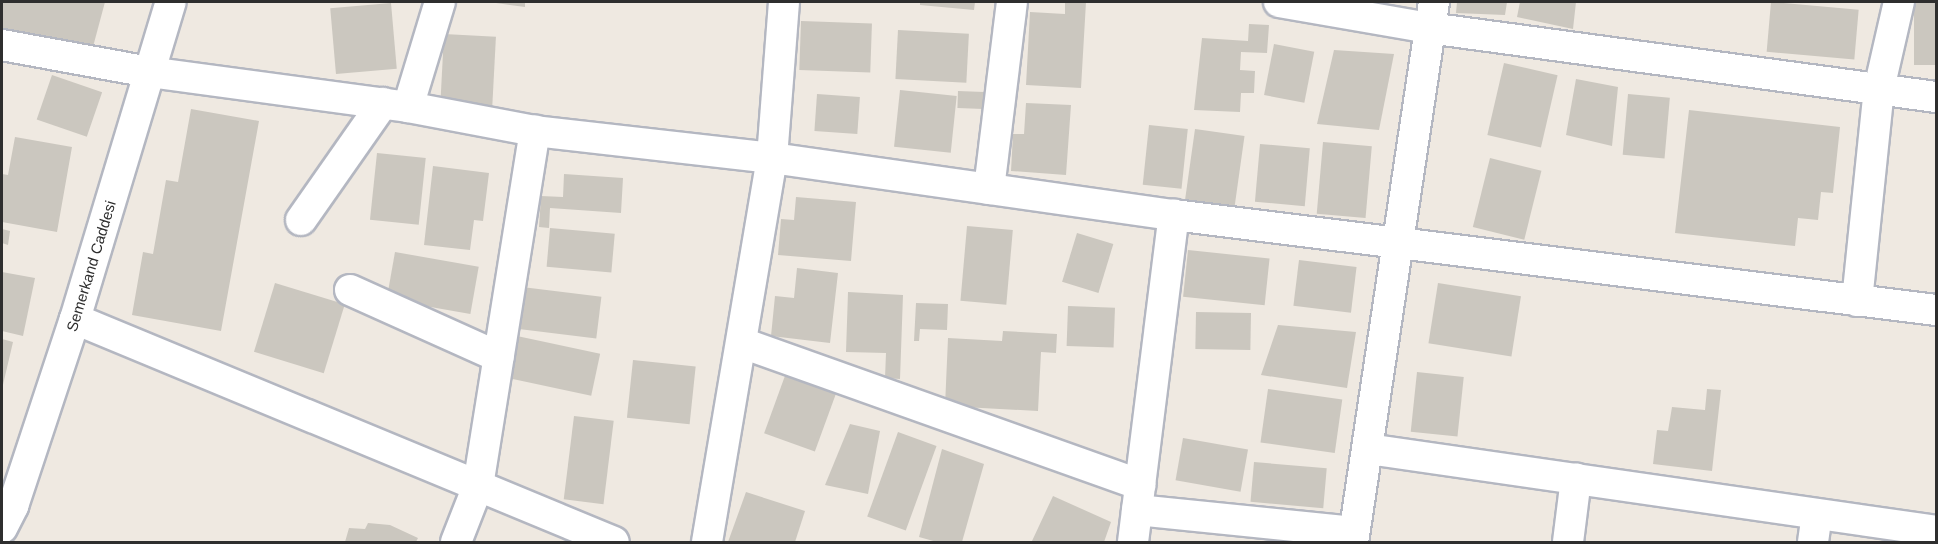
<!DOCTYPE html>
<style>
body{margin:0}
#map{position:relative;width:1938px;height:544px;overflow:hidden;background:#efe9e1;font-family:Helvetica,sans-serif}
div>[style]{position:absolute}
.building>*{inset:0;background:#cbc7bf;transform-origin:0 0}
.roads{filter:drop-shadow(2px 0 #b4b7c1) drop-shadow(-2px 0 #b4b7c1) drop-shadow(0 2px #b4b7c1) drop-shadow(0 -2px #b4b7c1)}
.minor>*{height:30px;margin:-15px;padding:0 15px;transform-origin:15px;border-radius:15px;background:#fff}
span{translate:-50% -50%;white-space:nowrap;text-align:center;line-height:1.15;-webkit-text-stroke:5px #fff;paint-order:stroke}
.street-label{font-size:15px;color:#2e2e2e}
.frame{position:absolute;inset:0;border:3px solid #2e2e2e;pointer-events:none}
</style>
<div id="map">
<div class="building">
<div style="clip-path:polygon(2px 2px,105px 2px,90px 58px,2px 36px)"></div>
<div style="clip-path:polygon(489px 2px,525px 2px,525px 7px)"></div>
<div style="clip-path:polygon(920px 2px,975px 2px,974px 10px,920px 5px)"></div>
<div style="clip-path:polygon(1065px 2px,1086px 2px,1081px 88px,1026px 85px,1030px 12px,1065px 14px)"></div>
<div style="clip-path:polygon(1457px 2px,1507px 2px,1505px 15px,1456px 13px)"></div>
<div style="clip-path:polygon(1520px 2px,1576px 2px,1573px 29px,1517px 17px)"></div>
<div style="left:1771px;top:2px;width:88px;height:50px;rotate:5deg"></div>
<div style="left:1914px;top:2px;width:22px;height:63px"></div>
<div style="left:391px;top:3px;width:66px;height:61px;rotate:85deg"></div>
<div style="left:801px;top:21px;width:71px;height:49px;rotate:2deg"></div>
<div style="clip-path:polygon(1249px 24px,1269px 25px,1267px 53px,1241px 52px,1240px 70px,1255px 71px,1254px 93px,1241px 93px,1240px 112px,1194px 110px,1202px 38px,1248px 41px)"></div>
<div style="left:898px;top:30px;width:71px;height:49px;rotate:3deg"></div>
<div style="left:444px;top:34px;width:52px;height:71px;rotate:3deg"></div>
<div style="left:1274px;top:44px;width:41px;height:52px;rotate:11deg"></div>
<div style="clip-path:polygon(1334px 50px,1394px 54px,1379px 130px,1317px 124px)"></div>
<div style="left:1504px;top:63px;width:55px;height:74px;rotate:13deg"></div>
<div style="left:52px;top:75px;width:53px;height:47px;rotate:19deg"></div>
<div style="clip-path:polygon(1576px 79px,1618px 87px,1612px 146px,1566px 135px)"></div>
<div style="left:900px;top:90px;width:57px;height:57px;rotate:6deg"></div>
<div style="left:958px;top:91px;width:26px;height:17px;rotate:2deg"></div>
<div style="left:817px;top:94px;width:43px;height:37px;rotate:4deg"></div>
<div style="left:1628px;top:94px;width:42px;height:61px;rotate:5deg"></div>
<div style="clip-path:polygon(1026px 103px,1071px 105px,1066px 175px,1011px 171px,1013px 134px,1024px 134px)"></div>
<div style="clip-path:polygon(191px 109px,259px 121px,221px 331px,132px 315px,143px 252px,153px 254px,166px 180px,178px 182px)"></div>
<div style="clip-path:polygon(1689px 110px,1840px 127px,1833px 193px,1821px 192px,1818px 220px,1798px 218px,1795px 246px,1675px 233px)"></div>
<div style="left:1149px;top:125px;width:39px;height:60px;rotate:6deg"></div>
<div style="left:1195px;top:129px;width:50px;height:77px;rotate:8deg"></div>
<div style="clip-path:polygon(15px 137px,72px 147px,57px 232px,2px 222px,2px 174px,8px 175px)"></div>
<div style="left:1323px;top:142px;width:49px;height:72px;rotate:5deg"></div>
<div style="left:1260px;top:144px;width:50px;height:58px;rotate:5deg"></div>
<div style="left:377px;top:153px;width:49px;height:67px;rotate:6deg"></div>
<div style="left:1490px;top:158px;width:53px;height:71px;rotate:14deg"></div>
<div style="clip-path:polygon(433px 166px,489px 173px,483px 221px,474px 220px,470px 250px,424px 245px)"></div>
<div style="clip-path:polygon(564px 174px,623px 178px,621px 213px,550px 208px,549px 228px,539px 227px,541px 196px,563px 197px)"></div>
<div style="clip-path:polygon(796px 197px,856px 202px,851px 261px,778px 255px,781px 219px,794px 220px)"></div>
<div style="left:967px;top:226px;width:46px;height:75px;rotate:5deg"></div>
<div style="left:550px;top:228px;width:65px;height:39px;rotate:5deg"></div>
<div style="clip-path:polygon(2px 229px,10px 231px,8px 245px,2px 243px)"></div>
<div style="left:1077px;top:233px;width:38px;height:51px;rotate:17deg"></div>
<div style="left:1188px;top:250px;width:82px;height:47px;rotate:6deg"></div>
<div style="left:395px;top:252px;width:85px;height:48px;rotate:10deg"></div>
<div style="left:1299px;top:260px;width:58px;height:46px;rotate:7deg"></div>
<div style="clip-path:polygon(797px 268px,838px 273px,830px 343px,771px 336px,775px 296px,794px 298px)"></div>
<div style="clip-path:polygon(2px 272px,35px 278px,23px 336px,2px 331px)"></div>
<div style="left:275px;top:283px;width:73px;height:72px;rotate:17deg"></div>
<div style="left:1438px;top:283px;width:84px;height:61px;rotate:9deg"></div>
<div style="left:522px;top:287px;width:80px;height:42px;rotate:7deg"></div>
<div style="clip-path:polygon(848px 292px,903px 295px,900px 379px,885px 378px,886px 353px,846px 352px)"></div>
<div style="clip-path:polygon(916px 303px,948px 304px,947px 330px,920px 329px,919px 341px,914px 341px)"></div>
<div style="left:1068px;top:306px;width:47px;height:40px;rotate:2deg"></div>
<div style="left:1196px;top:312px;width:55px;height:37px;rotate:1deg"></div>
<div style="clip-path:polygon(1278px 325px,1356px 332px,1347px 388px,1261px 375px)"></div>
<div style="clip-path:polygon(1003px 331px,1057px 334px,1056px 353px,1041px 352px,1038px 411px,945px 406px,948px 338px,1002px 341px)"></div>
<div style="left:517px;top:336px;width:85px;height:43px;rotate:12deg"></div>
<div style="clip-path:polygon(2px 339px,13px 342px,2px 389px)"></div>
<div style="left:633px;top:360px;width:63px;height:58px;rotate:6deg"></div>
<div style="left:1417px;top:372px;width:47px;height:60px;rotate:6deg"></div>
<div style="left:786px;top:373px;width:54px;height:64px;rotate:20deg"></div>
<div style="left:1268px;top:389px;width:75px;height:54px;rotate:8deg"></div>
<div style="clip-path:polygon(1707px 389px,1721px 390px,1712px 471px,1653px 464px,1657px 430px,1668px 431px,1672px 407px,1705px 410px)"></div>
<div style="left:574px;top:416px;width:40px;height:84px;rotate:7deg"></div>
<div style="clip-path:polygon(850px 424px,880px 431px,868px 494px,825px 485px)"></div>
<div style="left:898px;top:432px;width:41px;height:90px;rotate:20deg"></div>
<div style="left:1183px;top:438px;width:66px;height:43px;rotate:10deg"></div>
<div style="clip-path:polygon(942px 449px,984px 464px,962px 542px,937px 542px,919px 537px)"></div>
<div style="left:1254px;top:462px;width:73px;height:40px;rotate:5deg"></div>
<div style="clip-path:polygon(746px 492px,805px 511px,795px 542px,728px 542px)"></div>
<div style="clip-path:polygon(1053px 496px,1111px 522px,1104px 542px,1032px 541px)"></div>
<div style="clip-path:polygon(368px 523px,390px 525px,418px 538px,416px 542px,345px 542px,349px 528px,365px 529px)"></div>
</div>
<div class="roads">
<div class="minor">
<div style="left:1279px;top:2px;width:152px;rotate:9.8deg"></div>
<div style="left:1429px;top:28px;width:512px;rotate:7.75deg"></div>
<div style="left:2px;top:45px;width:149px;rotate:10.4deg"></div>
<div style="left:149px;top:72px;width:261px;rotate:7.7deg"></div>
<div style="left:408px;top:107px;width:129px;rotate:10.7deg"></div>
<div style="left:535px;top:131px;width:239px;rotate:6.5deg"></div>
<div style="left:772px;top:158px;width:406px;rotate:8.1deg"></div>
<div style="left:1174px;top:215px;width:768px;rotate:7.11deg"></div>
<div style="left:408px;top:107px;width:110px;rotate:-73.1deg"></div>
<div style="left:989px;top:189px;width:188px;rotate:-83deg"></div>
<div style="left:301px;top:220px;width:143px;rotate:-55deg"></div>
<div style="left:350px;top:290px;width:163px;rotate:24.2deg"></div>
<div style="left:1857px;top:301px;width:213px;rotate:-84.1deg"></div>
<div style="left:1879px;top:89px;width:89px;rotate:-77.1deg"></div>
<div style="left:75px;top:319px;width:583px;rotate:22.48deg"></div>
<div style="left:742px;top:343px;width:423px;rotate:19.6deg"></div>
<div style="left:1368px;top:449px;width:574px;rotate:8.21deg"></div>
<div style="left:1137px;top:510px;width:218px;rotate:5.8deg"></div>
<div style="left:2px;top:528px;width:25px;rotate:-63deg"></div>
<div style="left:13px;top:506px;width:197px;rotate:-71.7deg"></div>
<div style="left:75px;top:319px;width:331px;rotate:-73.2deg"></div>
<div style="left:456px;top:542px;width:60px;rotate:-68.6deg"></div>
<div style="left:478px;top:486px;width:360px;rotate:-80.9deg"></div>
<div style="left:707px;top:542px;width:389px;rotate:-80.4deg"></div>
<div style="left:772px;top:158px;width:156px;rotate:-85.6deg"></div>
<div style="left:1133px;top:542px;width:330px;rotate:-82.9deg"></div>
<div style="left:1353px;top:542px;width:546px;rotate:-81.47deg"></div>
<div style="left:1568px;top:542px;width:64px;rotate:-82.8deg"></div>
<div style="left:1813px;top:542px;width:28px;rotate:-82deg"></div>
</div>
</div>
<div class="street-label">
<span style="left:91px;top:266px;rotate:-73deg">Semerkand Caddesi</span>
</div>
<div class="frame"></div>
</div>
